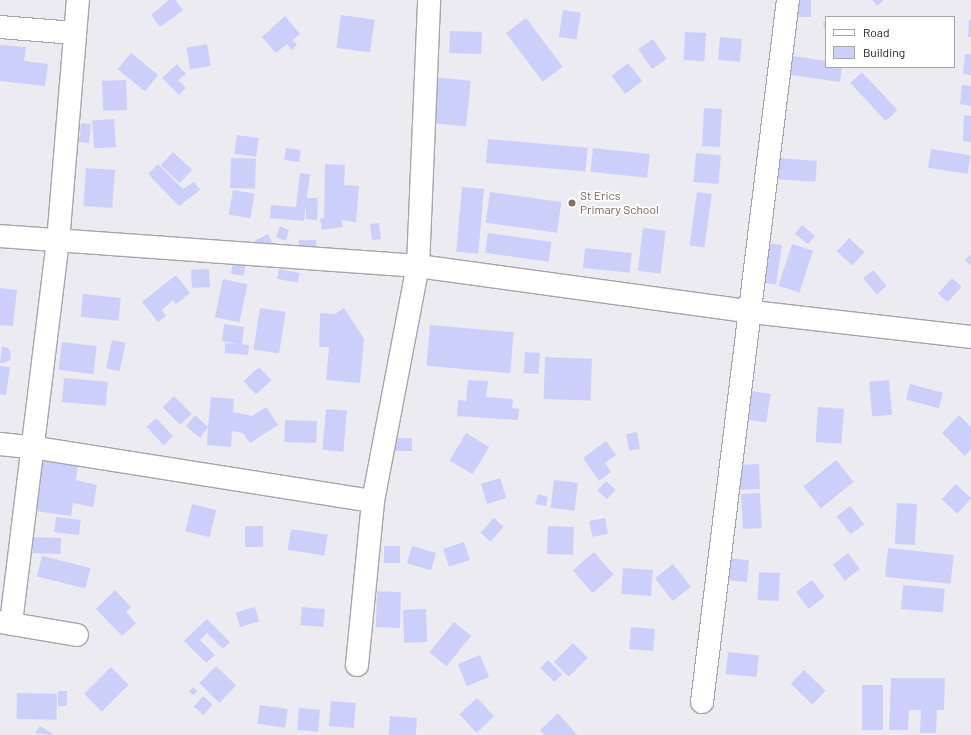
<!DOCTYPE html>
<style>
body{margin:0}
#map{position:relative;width:971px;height:735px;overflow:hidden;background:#ebebf1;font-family:Barlow,sans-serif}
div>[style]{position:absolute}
.building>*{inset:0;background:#cdcffb;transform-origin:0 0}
.roads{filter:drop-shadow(1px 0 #a5a5ab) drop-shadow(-1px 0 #a5a5ab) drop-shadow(0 1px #a5a5ab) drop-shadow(0 -1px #a5a5ab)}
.minor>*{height:22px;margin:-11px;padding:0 11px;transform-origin:11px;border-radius:11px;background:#fff}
.dots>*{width:11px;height:11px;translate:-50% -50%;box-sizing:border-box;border:2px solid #fff;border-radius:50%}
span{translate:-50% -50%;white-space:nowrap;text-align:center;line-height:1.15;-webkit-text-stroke:3.5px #fff;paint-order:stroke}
.education-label{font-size:12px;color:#785e54}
.left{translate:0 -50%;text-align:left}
.legend{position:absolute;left:825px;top:16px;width:130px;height:52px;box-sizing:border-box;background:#fff;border:1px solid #a6a6a7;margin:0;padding:5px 7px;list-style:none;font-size:12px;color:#202023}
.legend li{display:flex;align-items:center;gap:8px;height:20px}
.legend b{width:20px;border:1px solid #a6a6a7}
</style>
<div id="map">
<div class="building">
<div style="clip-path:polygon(169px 0,175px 0,183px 10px,160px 27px,151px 15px)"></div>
<div style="left:792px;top:0;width:19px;height:17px"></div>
<div style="clip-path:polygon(872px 0,884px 0,877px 6px)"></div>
<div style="left:563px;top:10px;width:18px;height:27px;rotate:9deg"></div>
<div style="left:341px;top:15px;width:34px;height:33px;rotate:8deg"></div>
<div style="clip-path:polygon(285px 16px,300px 34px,293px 40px,297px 45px,292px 50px,287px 44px,276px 53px,262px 37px)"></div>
<div style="left:526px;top:18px;width:61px;height:25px;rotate:53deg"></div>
<div style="clip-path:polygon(969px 20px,971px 20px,971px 37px,968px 37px)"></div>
<div style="clip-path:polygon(826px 21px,826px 28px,824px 28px,823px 22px)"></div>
<div style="left:450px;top:31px;width:32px;height:22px;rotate:2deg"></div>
<div style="left:685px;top:32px;width:21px;height:28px;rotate:3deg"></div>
<div style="left:720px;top:37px;width:22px;height:23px;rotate:5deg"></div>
<div style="left:653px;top:39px;width:24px;height:18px;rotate:55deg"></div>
<div style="left:207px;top:44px;width:22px;height:21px;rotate:80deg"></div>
<div style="clip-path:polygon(0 45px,26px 47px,24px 61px,48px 64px,45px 86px,0 81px)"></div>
<div style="left:131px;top:53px;width:35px;height:21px;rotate:39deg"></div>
<div style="clip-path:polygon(965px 54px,971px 54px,971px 75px,963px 74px)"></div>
<div style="clip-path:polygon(787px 55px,826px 61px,826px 67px,842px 67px,840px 82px,785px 74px)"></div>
<div style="left:628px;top:63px;width:23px;height:21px;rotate:52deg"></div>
<div style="clip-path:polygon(177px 64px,186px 74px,178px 80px,186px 88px,179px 95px,162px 78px)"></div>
<div style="left:862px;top:72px;width:52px;height:16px;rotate:47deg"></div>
<div style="left:434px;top:77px;width:37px;height:46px;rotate:6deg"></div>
<div style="left:126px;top:80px;width:30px;height:24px;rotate:88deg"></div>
<div style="clip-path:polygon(962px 85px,971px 86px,971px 106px,960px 104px)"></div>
<div style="left:704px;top:108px;width:18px;height:38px;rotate:3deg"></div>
<div style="clip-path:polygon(964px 115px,971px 116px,971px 142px,963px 141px)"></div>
<div style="left:114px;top:119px;width:28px;height:22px;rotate:86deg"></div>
<div style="left:81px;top:123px;width:10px;height:19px;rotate:6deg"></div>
<div style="left:237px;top:135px;width:22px;height:19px;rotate:8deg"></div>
<div style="left:488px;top:139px;width:100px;height:24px;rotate:5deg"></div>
<div style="left:286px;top:148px;width:15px;height:12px;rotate:8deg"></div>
<div style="left:593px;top:148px;width:57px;height:24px;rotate:6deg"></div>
<div style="left:931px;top:149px;width:40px;height:19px;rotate:9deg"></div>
<div style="left:173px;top:152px;width:26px;height:18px;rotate:43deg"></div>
<div style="left:696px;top:153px;width:25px;height:29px;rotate:5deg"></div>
<div style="left:231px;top:158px;width:25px;height:30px;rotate:2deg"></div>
<div style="left:777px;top:158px;width:40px;height:21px;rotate:4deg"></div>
<div style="clip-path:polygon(158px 164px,183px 189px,194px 182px,200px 190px,179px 206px,148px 174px)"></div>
<div style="clip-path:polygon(325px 164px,345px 165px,344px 185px,359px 186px,356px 222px,341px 220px,343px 227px,322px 230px,320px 219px,324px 218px)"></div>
<div style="left:86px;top:168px;width:29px;height:38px;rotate:4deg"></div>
<div style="clip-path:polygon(300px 173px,310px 174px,307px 198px,318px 198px,317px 220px,306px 219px,306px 206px,304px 221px,270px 218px,271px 205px,296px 207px)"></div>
<div style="left:462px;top:187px;width:22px;height:65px;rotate:5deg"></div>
<div style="left:233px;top:190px;width:22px;height:25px;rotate:10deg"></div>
<div style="left:490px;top:192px;width:72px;height:31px;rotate:8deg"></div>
<div style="left:697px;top:192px;width:15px;height:54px;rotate:8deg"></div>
<div style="left:379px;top:223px;width:16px;height:9px;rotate:83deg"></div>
<div style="left:802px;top:225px;width:17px;height:11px;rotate:40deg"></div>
<div style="clip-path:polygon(280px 226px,289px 230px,286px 241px,276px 237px)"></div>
<div style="left:643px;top:228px;width:23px;height:43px;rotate:7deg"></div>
<div style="left:488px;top:233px;width:64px;height:20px;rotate:8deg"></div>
<div style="left:268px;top:234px;width:9px;height:15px;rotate:63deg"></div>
<div style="left:849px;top:238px;width:21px;height:18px;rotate:43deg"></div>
<div style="left:299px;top:240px;width:17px;height:8px"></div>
<div style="left:761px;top:242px;width:21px;height:40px;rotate:8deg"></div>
<div style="left:792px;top:244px;width:22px;height:44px;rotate:18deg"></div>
<div style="left:585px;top:248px;width:47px;height:20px;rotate:6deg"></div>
<div style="clip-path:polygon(971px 254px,971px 266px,965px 260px)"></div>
<div style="left:233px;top:261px;width:13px;height:13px;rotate:9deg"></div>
<div style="left:209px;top:269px;width:18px;height:18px;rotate:87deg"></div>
<div style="left:279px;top:269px;width:21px;height:10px;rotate:11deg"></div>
<div style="left:873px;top:270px;width:21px;height:13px;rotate:49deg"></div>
<div style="clip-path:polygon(176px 275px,190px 293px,176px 304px,173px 300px,162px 310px,166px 316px,158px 322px,142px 302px)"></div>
<div style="left:952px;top:278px;width:13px;height:21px;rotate:42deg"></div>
<div style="left:223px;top:279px;width:25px;height:39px;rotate:12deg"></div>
<div style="clip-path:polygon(0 288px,17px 290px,13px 326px,0 325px)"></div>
<div style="left:83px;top:294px;width:38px;height:23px;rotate:6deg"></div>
<div style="left:260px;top:308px;width:26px;height:42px;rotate:9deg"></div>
<div style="clip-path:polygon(344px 308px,364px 339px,360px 383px,326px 380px,329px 347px,319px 347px,320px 313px,335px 314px)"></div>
<div style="clip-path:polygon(224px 324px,244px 327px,242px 344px,249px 345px,248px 355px,225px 353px,225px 343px,239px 344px,222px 341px)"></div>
<div style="left:430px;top:325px;width:84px;height:41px;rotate:5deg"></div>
<div style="left:112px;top:340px;width:14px;height:29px;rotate:12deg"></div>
<div style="left:62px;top:342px;width:35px;height:28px;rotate:7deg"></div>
<div style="clip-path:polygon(2px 346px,8px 348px,11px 354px,10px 360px,3px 363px,0 363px)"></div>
<div style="left:525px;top:352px;width:15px;height:21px;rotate:4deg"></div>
<div style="left:545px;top:357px;width:47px;height:42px;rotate:2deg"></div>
<div style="clip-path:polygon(0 366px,10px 367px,6px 395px,0 394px)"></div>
<div style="left:259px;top:367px;width:18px;height:21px;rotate:47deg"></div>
<div style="left:64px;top:378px;width:44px;height:24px;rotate:5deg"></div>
<div style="clip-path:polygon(468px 380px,488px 381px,486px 397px,513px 399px,512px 408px,519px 409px,518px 420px,457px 416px,458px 400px,466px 401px)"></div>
<div style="left:889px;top:380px;width:35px;height:20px;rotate:85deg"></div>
<div style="left:910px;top:384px;width:34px;height:16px;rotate:15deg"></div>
<div style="left:752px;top:391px;width:19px;height:29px;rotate:9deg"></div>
<div style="left:174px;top:396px;width:25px;height:16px;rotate:45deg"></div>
<div style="clip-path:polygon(211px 397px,234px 399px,233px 412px,252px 416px,266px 407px,278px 425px,250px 443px,243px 433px,232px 431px,231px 447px,207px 445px,208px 427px,200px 438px,186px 426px,195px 415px,208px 427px)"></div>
<div style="left:818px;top:407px;width:26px;height:35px;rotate:4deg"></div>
<div style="left:326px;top:409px;width:21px;height:41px;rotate:5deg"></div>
<div style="clip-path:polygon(959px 415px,971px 427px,971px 449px,965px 456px,942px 433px)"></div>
<div style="left:156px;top:418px;width:25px;height:13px;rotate:47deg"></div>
<div style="left:285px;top:420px;width:32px;height:22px;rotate:2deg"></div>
<div style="left:637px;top:432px;width:17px;height:11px;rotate:80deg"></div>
<div style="left:466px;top:433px;width:27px;height:32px;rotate:31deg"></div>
<div style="left:394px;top:438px;width:18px;height:13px"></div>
<div style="clip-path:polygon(606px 441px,616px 455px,605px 463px,611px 472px,599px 481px,583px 458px)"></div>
<div style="clip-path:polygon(43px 459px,78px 465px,76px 480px,97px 485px,93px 507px,73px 503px,71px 516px,35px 511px)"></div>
<div style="left:836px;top:460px;width:28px;height:42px;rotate:51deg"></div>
<div style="left:759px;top:464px;width:25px;height:20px;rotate:88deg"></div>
<div style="left:500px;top:478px;width:21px;height:20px;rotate:73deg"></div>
<div style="left:554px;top:480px;width:24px;height:28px;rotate:7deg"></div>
<div style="left:606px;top:481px;width:13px;height:13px;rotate:42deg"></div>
<div style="left:956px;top:484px;width:21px;height:21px;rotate:43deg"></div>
<div style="left:760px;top:493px;width:35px;height:19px;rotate:87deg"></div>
<div style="clip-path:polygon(538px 494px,548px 497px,546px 506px,535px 504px)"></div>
<div style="left:897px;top:503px;width:20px;height:41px;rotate:3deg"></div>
<div style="left:192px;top:504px;width:25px;height:28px;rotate:14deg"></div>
<div style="left:850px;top:506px;width:23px;height:17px;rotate:52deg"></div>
<div style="left:56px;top:517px;width:25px;height:15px;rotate:7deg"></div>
<div style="left:494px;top:518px;width:13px;height:20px;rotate:42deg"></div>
<div style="left:605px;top:518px;width:16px;height:16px;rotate:79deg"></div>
<div style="left:245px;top:526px;width:18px;height:21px"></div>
<div style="left:548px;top:526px;width:26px;height:28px;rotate:2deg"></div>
<div style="left:291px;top:529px;width:37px;height:21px;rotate:9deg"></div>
<div style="left:33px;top:537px;width:28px;height:16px;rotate:2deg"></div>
<div style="left:464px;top:542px;width:19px;height:22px;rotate:72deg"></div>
<div style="left:384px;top:546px;width:16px;height:17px"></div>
<div style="left:412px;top:546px;width:25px;height:18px;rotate:16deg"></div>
<div style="left:888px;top:548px;width:66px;height:29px;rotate:6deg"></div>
<div style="left:594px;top:552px;width:30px;height:28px;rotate:49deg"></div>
<div style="left:848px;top:553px;width:20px;height:19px;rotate:53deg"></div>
<div style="left:42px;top:556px;width:50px;height:21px;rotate:14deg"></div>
<div style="left:726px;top:558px;width:23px;height:22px;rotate:5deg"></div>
<div style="left:673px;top:564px;width:29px;height:23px;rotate:52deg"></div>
<div style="left:623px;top:568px;width:30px;height:26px;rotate:4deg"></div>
<div style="left:759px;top:572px;width:21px;height:28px;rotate:3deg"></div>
<div style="left:812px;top:580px;width:21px;height:20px;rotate:53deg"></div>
<div style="left:903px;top:585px;width:42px;height:24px;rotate:5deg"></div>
<div style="clip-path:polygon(115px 590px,131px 607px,126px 612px,136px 623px,122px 636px,96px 609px)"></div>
<div style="left:401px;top:592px;width:36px;height:24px;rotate:92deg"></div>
<div style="left:255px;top:607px;width:15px;height:20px;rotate:74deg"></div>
<div style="left:302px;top:607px;width:23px;height:18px;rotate:5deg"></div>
<div style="left:426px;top:609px;width:33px;height:23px;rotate:88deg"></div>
<div style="clip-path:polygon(207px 619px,230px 642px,223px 649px,207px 633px,200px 640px,215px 655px,206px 663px,184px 641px)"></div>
<div style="left:454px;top:622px;width:22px;height:39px;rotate:39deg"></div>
<div style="left:631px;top:627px;width:24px;height:22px;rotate:5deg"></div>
<div style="left:573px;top:643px;width:21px;height:27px;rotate:45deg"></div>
<div style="left:728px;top:652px;width:31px;height:22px;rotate:6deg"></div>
<div style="left:480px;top:655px;width:24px;height:24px;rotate:68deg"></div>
<div style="left:548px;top:660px;width:20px;height:11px;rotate:45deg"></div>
<div style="left:216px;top:666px;width:28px;height:24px;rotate:44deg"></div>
<div style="left:111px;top:667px;width:25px;height:38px;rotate:45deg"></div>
<div style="left:804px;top:670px;width:30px;height:19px;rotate:44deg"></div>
<div style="clip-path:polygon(891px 678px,945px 678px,944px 710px,937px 710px,936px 733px,920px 733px,921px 710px,909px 710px,908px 730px,889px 730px)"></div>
<div style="left:862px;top:685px;width:21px;height:45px"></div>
<div style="left:193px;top:687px;width:6px;height:6px;rotate:45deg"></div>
<div style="left:58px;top:691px;width:9px;height:15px"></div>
<div style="left:17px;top:693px;width:40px;height:26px;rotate:1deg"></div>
<div style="left:203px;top:696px;width:13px;height:14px;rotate:42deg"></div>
<div style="left:477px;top:698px;width:25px;height:24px;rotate:47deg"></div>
<div style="left:331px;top:701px;width:25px;height:25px;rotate:5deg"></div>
<div style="left:260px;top:705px;width:28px;height:19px;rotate:8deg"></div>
<div style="left:299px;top:708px;width:21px;height:22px;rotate:5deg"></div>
<div style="clip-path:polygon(558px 713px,577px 735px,544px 735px,540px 730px)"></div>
<div style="left:390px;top:716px;width:27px;height:19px;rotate:4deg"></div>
<div style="clip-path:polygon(40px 726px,53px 734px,53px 735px,35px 733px)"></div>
</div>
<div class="roads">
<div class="minor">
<div style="left:0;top:27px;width:74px;rotate:4.6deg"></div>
<div style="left:0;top:236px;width:419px;rotate:4.1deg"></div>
<div style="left:418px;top:266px;width:337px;rotate:7.8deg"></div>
<div style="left:752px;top:312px;width:220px;rotate:6.5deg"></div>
<div style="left:0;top:444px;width:31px;rotate:6deg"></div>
<div style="left:31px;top:447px;width:346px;rotate:9deg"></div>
<div style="left:0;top:622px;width:78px;rotate:9.6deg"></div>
<div style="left:11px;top:623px;width:384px;rotate:-83deg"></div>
<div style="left:58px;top:242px;width:243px;rotate:-85.3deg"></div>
<div style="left:357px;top:665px;width:165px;rotate:-84.4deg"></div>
<div style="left:373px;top:501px;width:239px;rotate:-79.2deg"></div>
<div style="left:418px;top:266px;width:266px;rotate:-87.6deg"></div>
<div style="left:702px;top:702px;width:707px;rotate:-83.02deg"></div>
</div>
</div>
<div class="dots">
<div style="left:572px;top:203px;background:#8d6e63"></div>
</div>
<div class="education-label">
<span class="left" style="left:580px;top:203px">St Erics<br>Primary School</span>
</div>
<ul class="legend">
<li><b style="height:5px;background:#fff"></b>Road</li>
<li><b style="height:11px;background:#cdcffb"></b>Building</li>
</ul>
</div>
